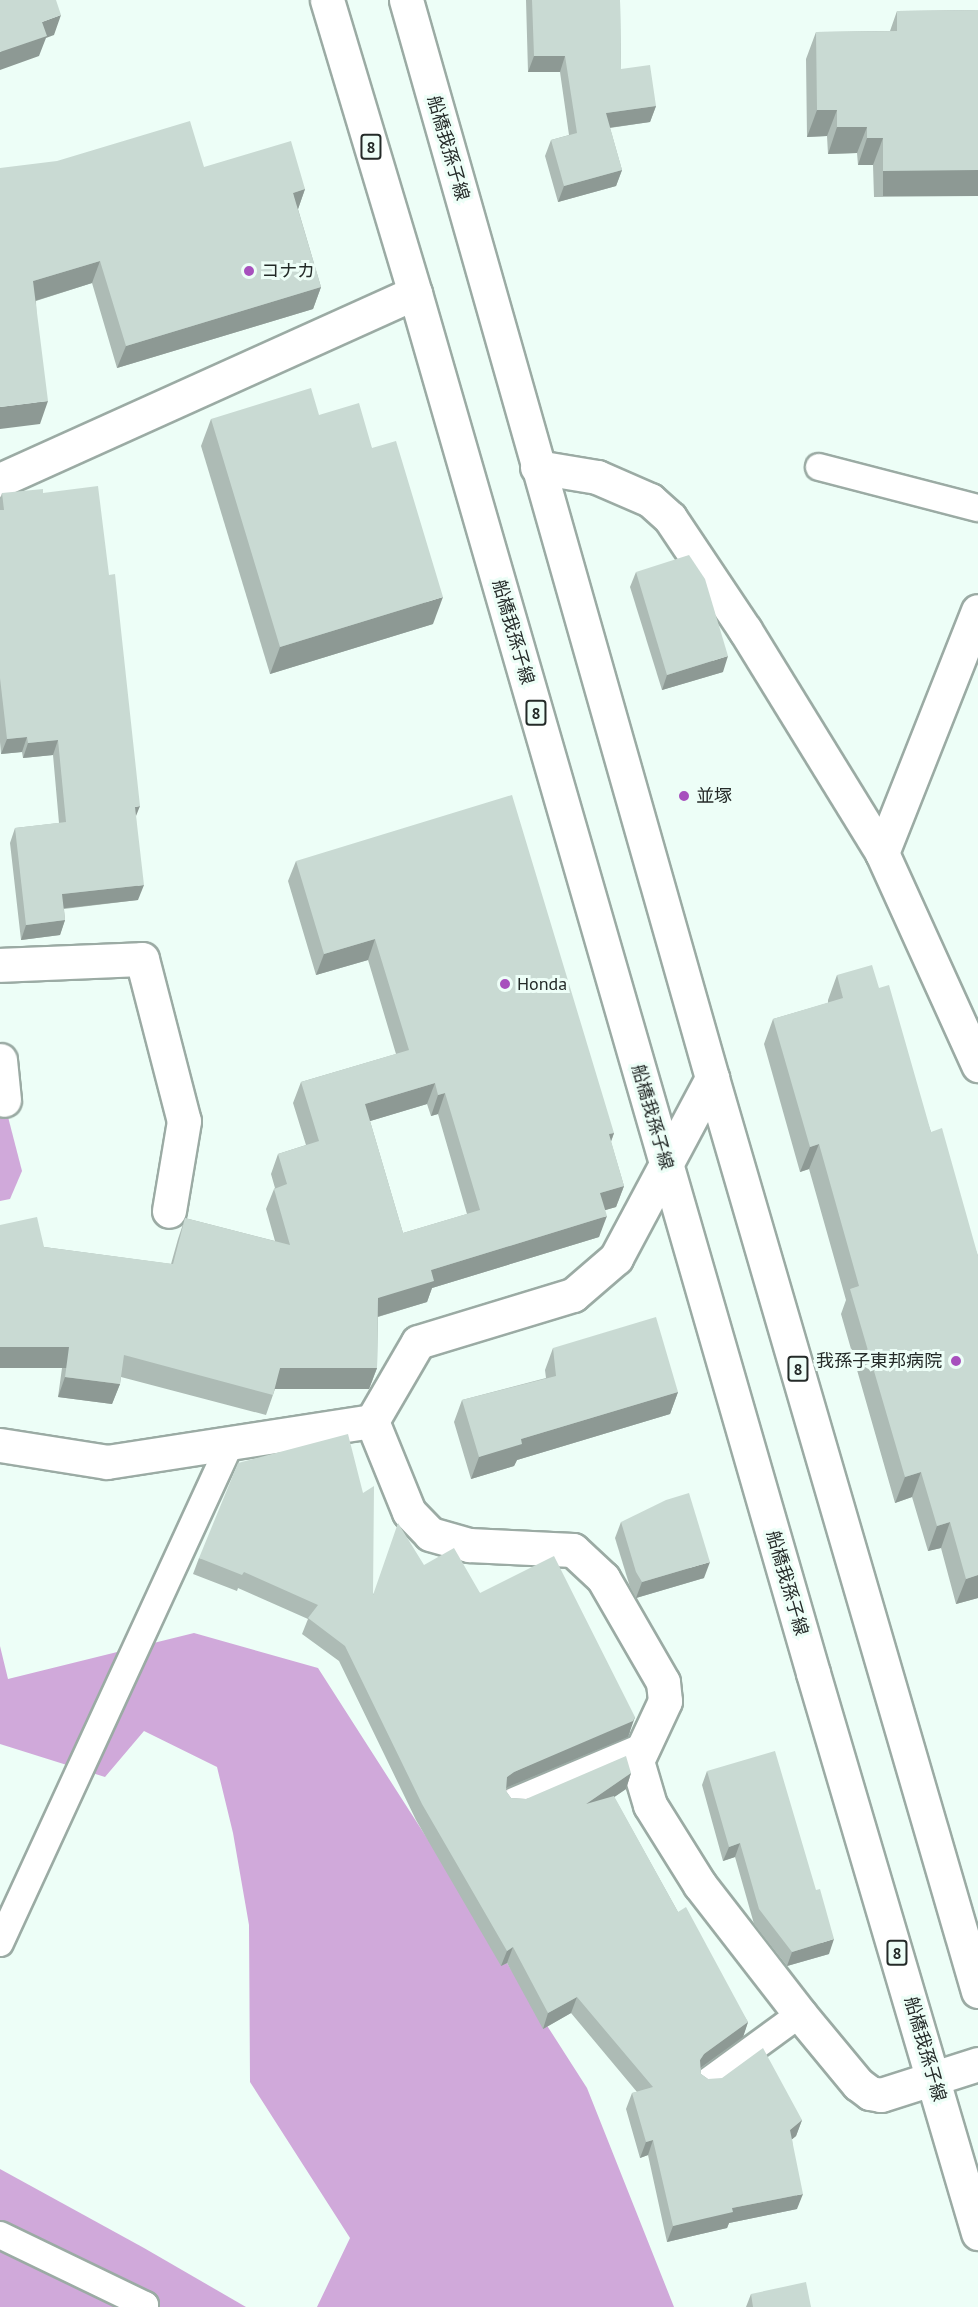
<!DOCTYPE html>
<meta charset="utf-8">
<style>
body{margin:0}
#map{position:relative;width:978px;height:2307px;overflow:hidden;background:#edfef7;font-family:"PT Sans","Noto Sans JP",sans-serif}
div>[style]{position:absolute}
.forest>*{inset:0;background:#d0a9da}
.roads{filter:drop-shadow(2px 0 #9baba4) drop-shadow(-2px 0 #9baba4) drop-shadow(0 2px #9baba4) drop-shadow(0 -2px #9baba4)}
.service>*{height:26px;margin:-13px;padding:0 13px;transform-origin:13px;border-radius:13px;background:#fff}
.minor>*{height:33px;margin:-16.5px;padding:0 16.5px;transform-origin:16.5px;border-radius:16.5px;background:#fff}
.primary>*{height:33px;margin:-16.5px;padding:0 16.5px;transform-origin:16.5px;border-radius:16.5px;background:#fff}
.wall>*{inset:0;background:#adbbb5}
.shaded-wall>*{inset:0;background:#8d9994;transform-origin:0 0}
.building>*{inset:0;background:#c9dad3}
.dots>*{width:16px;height:16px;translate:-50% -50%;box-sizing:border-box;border:3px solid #edfef7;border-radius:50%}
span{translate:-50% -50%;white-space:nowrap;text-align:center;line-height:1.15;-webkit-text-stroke:6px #edfef7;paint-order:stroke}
.shield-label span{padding:2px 4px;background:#edfef7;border:2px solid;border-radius:4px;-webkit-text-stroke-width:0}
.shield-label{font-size:16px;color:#242a28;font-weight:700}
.street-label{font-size:18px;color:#242a28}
.poi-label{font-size:18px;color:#242a28}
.left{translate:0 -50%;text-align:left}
.right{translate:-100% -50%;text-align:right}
</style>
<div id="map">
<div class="forest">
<div style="clip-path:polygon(0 1086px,22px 1171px,10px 1199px,0 1201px)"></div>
<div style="clip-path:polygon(194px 1633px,318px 1668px,587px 2088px,674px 2307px,317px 2307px,350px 2238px,250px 2082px,249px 1925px,233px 1833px,217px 1767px,144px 1731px,105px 1777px,0 1744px,0 1646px,8px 1679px)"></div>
<div style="clip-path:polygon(0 2169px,144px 2248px,246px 2307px,0 2307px)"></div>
</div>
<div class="roads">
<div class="service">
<div style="left:819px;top:467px;width:164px;rotate:14.5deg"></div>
<div style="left:514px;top:1801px;width:141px;rotate:-22.9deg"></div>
<div style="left:0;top:1943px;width:552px;rotate:-65.25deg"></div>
<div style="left:708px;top:2081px;width:114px;rotate:-36.1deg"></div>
<div style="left:0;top:2235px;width:161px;rotate:25.8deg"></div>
<div style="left:145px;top:2305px;width:3px;rotate:135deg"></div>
</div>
<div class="minor">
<div style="left:537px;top:467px;width:61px;rotate:9.5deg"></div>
<div style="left:597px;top:477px;width:58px;rotate:23.5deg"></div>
<div style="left:650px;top:500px;width:27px;rotate:42deg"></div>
<div style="left:670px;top:518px;width:135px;rotate:56.2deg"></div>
<div style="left:745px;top:630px;width:262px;rotate:58.4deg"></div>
<div style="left:882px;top:853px;width:233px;rotate:65.6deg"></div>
<div style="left:0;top:480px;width:455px;rotate:-24.3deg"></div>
<div style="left:882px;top:853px;width:260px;rotate:-68.4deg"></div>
<div style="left:0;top:965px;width:142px;rotate:-2.4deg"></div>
<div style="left:142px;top:959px;width:167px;rotate:75.5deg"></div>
<div style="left:184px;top:1121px;width:91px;rotate:99.5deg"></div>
<div style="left:0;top:1060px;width:40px;rotate:84.3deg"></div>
<div style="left:372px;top:1421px;width:91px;rotate:-59.8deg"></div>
<div style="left:418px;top:1342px;width:162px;rotate:-16.9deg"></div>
<div style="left:573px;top:1295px;width:57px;rotate:-40.7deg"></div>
<div style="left:616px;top:1258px;width:204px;rotate:-61.9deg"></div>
<div style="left:0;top:1445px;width:108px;rotate:9deg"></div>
<div style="left:107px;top:1462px;width:268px;rotate:-8.8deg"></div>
<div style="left:372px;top:1421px;width:98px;rotate:67.9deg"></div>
<div style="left:409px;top:1512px;width:30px;rotate:46deg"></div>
<div style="left:430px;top:1534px;width:41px;rotate:15.8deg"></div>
<div style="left:469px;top:1545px;width:104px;rotate:2.8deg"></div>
<div style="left:573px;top:1550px;width:41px;rotate:43deg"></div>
<div style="left:603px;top:1578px;width:120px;rotate:60deg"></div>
<div style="left:663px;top:1682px;width:19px;rotate:84deg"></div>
<div style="left:665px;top:1701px;width:66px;rotate:115deg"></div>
<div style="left:637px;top:1761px;width:46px;rotate:73.5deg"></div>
<div style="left:650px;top:1805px;width:94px;rotate:58deg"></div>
<div style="left:700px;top:1885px;width:163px;rotate:52.2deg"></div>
<div style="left:800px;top:2014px;width:91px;rotate:50.4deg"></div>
<div style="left:858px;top:2084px;width:15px;rotate:37deg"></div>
<div style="left:870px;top:2093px;width:11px;rotate:10deg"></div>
<div style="left:881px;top:2095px;width:102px;rotate:-17.7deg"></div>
</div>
<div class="primary">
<div style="left:327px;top:0;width:306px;rotate:73.3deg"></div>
<div style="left:415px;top:293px;width:1436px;rotate:73.91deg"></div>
<div style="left:813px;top:1673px;width:584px;rotate:73.58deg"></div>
<div style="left:406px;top:0;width:1121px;rotate:74.15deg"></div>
<div style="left:712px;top:1078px;width:951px;rotate:73.76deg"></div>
</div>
</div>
<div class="wall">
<div style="clip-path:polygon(526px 0,620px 0,621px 69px,656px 106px,650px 122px,610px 128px,622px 170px,616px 186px,558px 202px,545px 156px,551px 140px,569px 135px,560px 72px,528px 72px)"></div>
<div style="clip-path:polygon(978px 10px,978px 196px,874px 197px,873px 165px,858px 165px,857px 153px,828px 154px,827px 136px,807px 137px,806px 59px,816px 32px,890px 31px,897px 11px)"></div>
<div style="clip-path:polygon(204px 167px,305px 189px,298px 209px,321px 287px,313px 309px,117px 368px,92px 283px,36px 301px,40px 424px,0 168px)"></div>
<div style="clip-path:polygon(319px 415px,372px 448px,433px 624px,270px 674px,201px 446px,211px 419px)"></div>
<div style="clip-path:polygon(2px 493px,43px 493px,136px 817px,138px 900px,64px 909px,65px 920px,60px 935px,21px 940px,10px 843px,15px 828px,59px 823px,53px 755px,23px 758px,22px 752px,1px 754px,0 742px,0 499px)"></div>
<div style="clip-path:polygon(636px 572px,723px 672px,662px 690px,630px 587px)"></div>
<div style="clip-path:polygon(evenodd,296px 861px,614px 1133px,611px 1142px,624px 1186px,616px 1207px,605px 1210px,599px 1237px,432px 1288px,427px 1302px,378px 1317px,377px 1368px,369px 1389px,275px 1389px,266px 1415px,121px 1377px,120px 1384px,112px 1404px,58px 1397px,62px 1368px,0 1368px,0 1225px,44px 1247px,171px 1264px,178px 1239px,185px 1218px,275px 1241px,266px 1209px,274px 1189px,275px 1188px,271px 1174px,278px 1154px,306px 1145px,293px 1103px,301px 1082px,396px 1054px,368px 960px,316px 975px,288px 881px,296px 861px,427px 1104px,431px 1116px,438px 1114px,467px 1214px,403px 1233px,370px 1121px,427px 1104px)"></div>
<div style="clip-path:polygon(837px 975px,879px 988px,931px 1132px,978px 1256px,978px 1598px,956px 1604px,941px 1548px,928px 1551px,912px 1497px,895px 1503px,841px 1314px,846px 1300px,809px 1169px,800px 1172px,764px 1044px,773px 1019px,828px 1003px,828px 1000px)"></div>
<div style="clip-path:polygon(553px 1348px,678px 1392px,670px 1414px,517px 1460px,514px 1466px,471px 1479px,454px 1422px,462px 1400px,546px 1378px,545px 1370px)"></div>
<div style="clip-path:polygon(621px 1522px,704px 1578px,636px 1598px,630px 1587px,615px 1538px)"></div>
<div style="clip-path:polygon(199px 1558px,373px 1594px,424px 1565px,480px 1593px,630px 1732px,628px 1737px,508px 1787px,506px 1789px,506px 1791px,511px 1798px,526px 1799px,631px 1773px,626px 1789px,614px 1797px,678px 1912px,748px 2022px,743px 2037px,701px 2068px,701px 2074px,708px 2079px,802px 2120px,796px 2136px,792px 2139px,797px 2209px,729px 2223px,727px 2228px,667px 2242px,648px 2155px,640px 2158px,626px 2109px,632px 2093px,637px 2092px,571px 2013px,543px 2029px,507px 1963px,501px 1966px,416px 1820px,339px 1661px,302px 1634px,308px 1619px,238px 1588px,237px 1591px,193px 1574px)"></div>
<div style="clip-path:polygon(707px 1771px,829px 1954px,787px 1966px,754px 1924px,735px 1857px,723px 1861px,702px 1785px)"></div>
<div style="clip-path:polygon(751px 2294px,811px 2307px,746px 2307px)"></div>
</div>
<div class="shaded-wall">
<div style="clip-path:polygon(61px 15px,54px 35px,46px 38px,39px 56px,0 70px,0 52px,42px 22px)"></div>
<div style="clip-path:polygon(534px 56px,565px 56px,560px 72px,528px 72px)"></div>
<div style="clip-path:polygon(656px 106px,650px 122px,600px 129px,606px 113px)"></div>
<div style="clip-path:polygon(817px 110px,837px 110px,827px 136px,807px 137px)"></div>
<div style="clip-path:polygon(837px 127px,867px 127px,857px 153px,828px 154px)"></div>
<div style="clip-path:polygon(867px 138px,883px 138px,873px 165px,858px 165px)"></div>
<div style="clip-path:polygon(622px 170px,616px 186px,558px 202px,564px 186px)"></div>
<div style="left:978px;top:170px;width:26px;height:95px;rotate:90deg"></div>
<div style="clip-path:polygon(305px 189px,297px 212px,293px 193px)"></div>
<div style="clip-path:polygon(100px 261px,92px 283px,25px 304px,33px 281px)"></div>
<div style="clip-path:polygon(321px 287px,313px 309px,117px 368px,126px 346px)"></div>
<div style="clip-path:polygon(48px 401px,40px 424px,0 429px,0 407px)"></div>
<div style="clip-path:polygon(443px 597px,433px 624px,270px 674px,280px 647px)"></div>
<div style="clip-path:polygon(728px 656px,723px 672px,662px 690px,667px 675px)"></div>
<div style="clip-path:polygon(27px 737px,22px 752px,1px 754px,7px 739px)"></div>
<div style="clip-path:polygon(58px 740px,53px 755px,23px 758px,28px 743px)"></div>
<div style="clip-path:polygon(140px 806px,134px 821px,135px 807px)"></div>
<div style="clip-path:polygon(144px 885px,138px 900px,57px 909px,62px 894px)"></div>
<div style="clip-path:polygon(65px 920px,60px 935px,21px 940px,26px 925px)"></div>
<div style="clip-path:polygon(375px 939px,368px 960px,316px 975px,324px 954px)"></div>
<div style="clip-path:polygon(435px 1083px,427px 1104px,357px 1125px,365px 1104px)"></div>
<div style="clip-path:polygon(445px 1093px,438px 1114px,431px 1116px,438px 1095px)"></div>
<div style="clip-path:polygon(614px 1133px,606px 1154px,609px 1134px)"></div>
<div style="clip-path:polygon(819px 1144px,809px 1169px,800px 1172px,810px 1147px)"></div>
<div style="clip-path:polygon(624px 1186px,616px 1207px,592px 1214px,600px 1193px)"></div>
<div style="clip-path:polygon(607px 1216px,599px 1237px,432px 1288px,427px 1302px,370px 1319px,378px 1298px,431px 1270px)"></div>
<div style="left:0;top:1347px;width:69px;height:21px"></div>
<div style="clip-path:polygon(280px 1368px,377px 1368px,369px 1389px,272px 1389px)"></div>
<div style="clip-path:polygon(65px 1377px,120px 1384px,112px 1404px,58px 1397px)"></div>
<div style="clip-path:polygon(678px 1392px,670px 1414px,517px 1460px,514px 1466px,471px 1479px,479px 1457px,521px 1439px)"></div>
<div style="clip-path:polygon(921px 1472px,912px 1497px,895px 1503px,905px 1477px)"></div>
<div style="clip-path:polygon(950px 1522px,941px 1548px,928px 1551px,937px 1526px)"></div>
<div style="clip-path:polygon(710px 1562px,704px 1578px,636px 1598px,642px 1582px)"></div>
<div style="clip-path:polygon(978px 1575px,978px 1598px,956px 1604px,966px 1579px)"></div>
<div style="clip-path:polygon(635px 1717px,628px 1737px,508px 1787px,502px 1792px,507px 1777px,514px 1772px)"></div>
<div style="clip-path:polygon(631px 1773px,626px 1789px,581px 1820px,586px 1804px)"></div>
<div style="clip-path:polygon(740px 1843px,735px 1857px,723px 1861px,729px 1847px)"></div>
<div style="clip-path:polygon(834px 1939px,829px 1954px,787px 1966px,792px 1952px)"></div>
<div style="clip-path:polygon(513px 1947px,507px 1963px,501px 1966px,507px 1951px)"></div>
<div style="clip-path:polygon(577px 1997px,571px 2013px,543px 2029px,548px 2013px)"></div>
<div style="clip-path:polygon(748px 2022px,743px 2037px,699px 2069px,700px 2060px,704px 2054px)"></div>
<div style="clip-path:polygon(802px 2120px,796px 2136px,784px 2146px,790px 2130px)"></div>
<div style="clip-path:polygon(653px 2140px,648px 2155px,640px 2158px,646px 2142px)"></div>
<div style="clip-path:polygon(803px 2194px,797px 2209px,729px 2223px,727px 2228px,667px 2242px,673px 2226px,732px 2208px)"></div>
</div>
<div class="building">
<div style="clip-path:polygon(0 0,56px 0,61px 15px,42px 22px,47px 36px,0 52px)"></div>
<div style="clip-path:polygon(532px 0,620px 0,621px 69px,650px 65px,656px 106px,606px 113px,622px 170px,564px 186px,551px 140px,577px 133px,565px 56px,534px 56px)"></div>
<div style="clip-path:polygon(978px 10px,978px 170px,883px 171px,883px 138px,867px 138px,867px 127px,837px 127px,837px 110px,817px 110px,816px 32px,897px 31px,897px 11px)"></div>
<div style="clip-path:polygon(190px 121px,204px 167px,291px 141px,305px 189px,293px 193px,321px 287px,126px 346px,100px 261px,33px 281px,48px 401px,0 407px,0 168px,57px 161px)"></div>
<div style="clip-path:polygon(311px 388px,319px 415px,359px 403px,372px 448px,396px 441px,443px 597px,280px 647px,211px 419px)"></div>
<div style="clip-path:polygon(98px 486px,109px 575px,115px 574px,121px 630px,140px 806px,135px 807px,144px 885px,62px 894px,65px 920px,26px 925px,15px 828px,66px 822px,58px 740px,28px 743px,27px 737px,7px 739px,0 678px,0 510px,4px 510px,2px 493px,43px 489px,43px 493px)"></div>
<div style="clip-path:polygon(689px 555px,705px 579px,728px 656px,667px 675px,636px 572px)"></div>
<div style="clip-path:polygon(evenodd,512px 795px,614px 1133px,609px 1134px,624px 1186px,600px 1193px,607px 1216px,431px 1270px,434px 1281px,378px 1298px,377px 1368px,280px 1368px,273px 1395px,124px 1355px,120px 1384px,65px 1377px,69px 1347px,0 1347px,0 1225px,37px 1217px,44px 1247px,173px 1264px,185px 1218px,290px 1245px,274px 1189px,287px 1184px,278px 1154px,319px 1141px,301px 1082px,409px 1050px,375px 939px,324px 954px,296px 861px,512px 795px,435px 1083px,438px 1095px,445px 1093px,480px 1210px,403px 1233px,365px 1104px,435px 1083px)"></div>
<div style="clip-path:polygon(872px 965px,879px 988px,889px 985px,931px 1132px,942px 1128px,978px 1256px,978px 1575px,966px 1579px,950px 1522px,937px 1526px,921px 1472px,905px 1477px,850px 1289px,859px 1286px,819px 1144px,810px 1147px,773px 1019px,843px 998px,837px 975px)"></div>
<div style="clip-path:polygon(656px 1317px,678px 1392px,521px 1439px,522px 1444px,479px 1457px,462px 1400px,556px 1376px,553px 1348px)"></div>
<div style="clip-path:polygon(348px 1434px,363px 1493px,374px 1486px,373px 1595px,398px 1523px,424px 1565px,454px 1548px,480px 1593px,554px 1556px,635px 1717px,633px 1721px,514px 1772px,507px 1777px,506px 1791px,511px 1798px,526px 1799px,626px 1756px,631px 1773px,586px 1804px,614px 1796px,678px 1912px,686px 1907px,748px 2022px,704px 2054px,700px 2060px,701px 2074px,708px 2079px,722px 2078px,763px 2048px,802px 2120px,790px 2130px,803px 2194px,732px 2208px,733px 2212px,673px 2226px,653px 2140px,646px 2142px,632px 2093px,653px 2087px,577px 1997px,548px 2013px,513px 1947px,507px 1951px,422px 1804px,345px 1646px,308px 1618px,318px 1605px,244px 1572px,242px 1575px,199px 1558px,238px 1463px)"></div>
<div style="clip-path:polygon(689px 1493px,710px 1562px,642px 1582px,636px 1572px,621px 1522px,666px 1500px)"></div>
<div style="clip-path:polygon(775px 1751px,816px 1890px,820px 1889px,834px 1939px,792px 1952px,759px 1909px,740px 1843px,729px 1847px,707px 1771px)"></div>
<div style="clip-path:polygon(806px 2282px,811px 2307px,753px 2307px,751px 2294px)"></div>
</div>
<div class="dots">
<div style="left:249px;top:271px;background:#a750bd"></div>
<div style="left:684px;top:796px;background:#a750bd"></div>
<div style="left:505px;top:984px;background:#a750bd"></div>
<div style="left:956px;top:1361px;background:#a750bd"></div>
</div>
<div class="shield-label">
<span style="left:371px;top:147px">8</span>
<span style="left:536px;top:713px">8</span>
<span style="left:798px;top:1369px">8</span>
<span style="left:897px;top:1953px">8</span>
</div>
<div class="street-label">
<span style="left:448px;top:148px;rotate:74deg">船橋我孫子線</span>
<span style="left:513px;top:632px;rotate:74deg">船橋我孫子線</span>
<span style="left:652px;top:1117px;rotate:74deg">船橋我孫子線</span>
<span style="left:787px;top:1583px;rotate:74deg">船橋我孫子線</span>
<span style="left:925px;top:2049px;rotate:74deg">船橋我孫子線</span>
</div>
<div class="poi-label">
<span class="left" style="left:261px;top:271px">コナカ</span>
<span class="left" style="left:696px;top:796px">並塚</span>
<span class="left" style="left:517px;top:984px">Honda</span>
<span class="right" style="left:942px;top:1361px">我孫子東邦病院</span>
</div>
</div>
